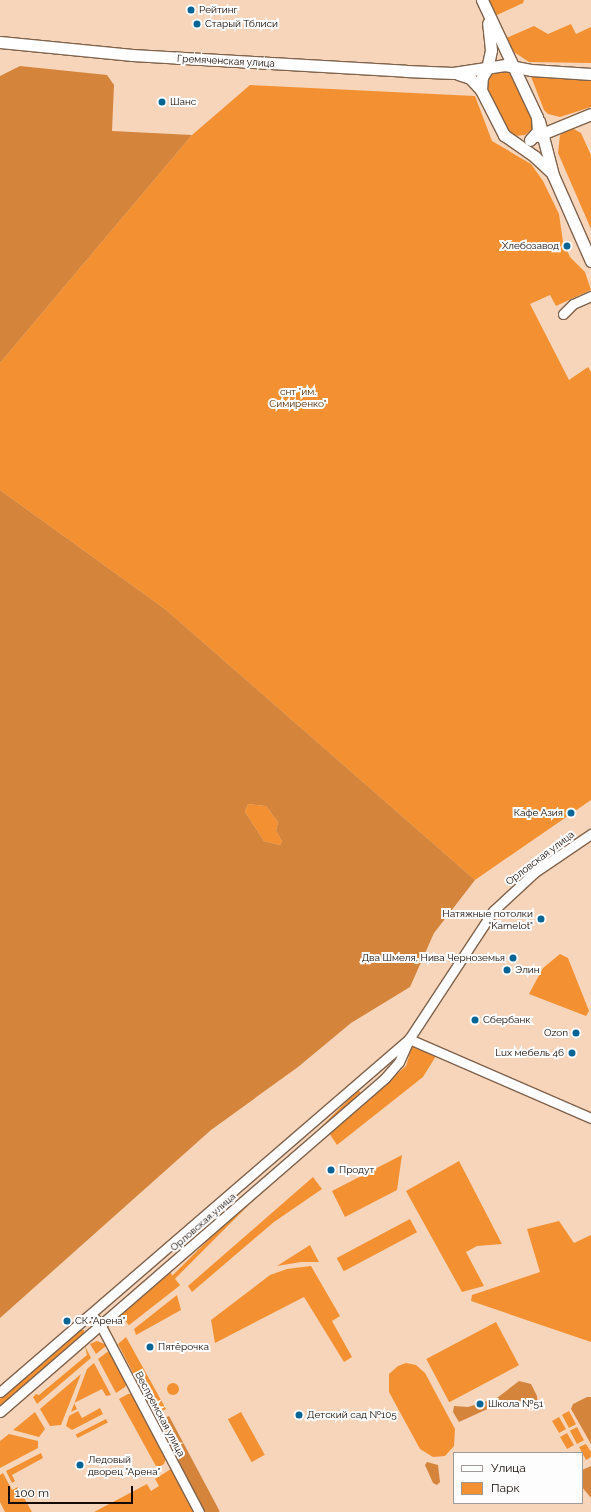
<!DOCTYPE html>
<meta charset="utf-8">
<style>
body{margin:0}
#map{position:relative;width:591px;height:1512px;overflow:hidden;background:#f6d5bb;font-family:Raleway,sans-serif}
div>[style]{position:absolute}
.green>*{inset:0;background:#f39132;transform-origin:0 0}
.round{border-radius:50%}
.forest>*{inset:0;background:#d5843b;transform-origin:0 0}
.roads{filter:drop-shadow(1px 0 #80634c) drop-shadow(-1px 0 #80634c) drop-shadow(0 1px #80634c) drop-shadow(0 -1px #80634c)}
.minor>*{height:9px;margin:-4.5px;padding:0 4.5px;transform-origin:4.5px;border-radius:4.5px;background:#fff}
.major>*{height:11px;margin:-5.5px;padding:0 5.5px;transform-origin:5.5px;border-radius:5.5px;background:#fff}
.dots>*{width:11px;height:11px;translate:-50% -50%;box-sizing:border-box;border:2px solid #fdfdfd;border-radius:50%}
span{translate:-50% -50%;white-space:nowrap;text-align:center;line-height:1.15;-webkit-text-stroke:4px #fdfdfd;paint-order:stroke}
.poi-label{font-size:10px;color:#140903}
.left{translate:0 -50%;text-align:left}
.right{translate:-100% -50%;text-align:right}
.street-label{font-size:10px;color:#140903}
.park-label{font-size:10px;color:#502800}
.legend{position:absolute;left:453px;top:1452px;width:130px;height:52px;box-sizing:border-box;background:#fdfdfd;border:1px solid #a09b99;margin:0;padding:5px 7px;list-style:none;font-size:12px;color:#140903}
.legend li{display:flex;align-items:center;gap:8px;height:20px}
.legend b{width:20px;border:1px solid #a09b99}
.scale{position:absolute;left:8px;top:1486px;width:125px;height:18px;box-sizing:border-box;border:2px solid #140903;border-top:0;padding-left:5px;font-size:12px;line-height:14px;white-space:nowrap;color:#140903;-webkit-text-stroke:3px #fdfdfd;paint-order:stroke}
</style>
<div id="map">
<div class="green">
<div style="clip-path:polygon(488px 0,524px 0,523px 3px,495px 16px)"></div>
<div style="clip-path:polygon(571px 24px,576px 34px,591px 27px,591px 63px,529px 62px,511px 50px,506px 38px,534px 26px,548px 34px)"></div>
<div style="clip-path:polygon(498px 71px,510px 73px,533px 120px,532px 129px,525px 135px,513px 136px,505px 129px,488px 89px,489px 76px)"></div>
<div style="clip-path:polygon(530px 74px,591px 77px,591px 107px,560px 117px,548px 114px,544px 110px)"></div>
<div style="clip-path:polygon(250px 85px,475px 96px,492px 141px,531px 164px,543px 181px,559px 214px,563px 242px,570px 257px,585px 272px,591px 290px,556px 306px,550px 295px,530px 304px,569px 380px,588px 367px,591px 372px,591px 800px,475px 880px,165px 609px,0 490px,0 363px,192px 135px)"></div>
<div style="clip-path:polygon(572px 128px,581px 133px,591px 155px,591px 229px,558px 153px,560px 135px)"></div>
<div style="clip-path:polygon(248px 804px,266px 806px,278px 822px,276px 831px,282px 841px,280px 845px,264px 841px,245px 812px)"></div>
<div style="clip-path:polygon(560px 954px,568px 958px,589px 1011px,586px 1016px,529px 994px,543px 968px)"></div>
<div style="clip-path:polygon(412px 1046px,436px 1056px,423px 1077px,337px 1145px,329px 1133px,406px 1066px)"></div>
<div style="left:358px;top:1090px;width:4px;height:324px;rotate:45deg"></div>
<div style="clip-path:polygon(402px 1155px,397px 1190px,345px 1217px,332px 1191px)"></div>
<div style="clip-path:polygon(459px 1161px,502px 1244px,477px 1246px,466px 1252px,484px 1286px,462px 1292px,406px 1191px)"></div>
<div style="clip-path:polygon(313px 1177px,322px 1189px,274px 1222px,192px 1292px,188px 1286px)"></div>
<div style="left:410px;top:1219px;width:15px;height:83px;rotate:62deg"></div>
<div style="clip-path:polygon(559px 1221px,574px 1243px,591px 1235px,591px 1342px,471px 1301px,472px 1295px,540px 1272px,527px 1229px)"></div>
<div style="clip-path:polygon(310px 1245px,319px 1262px,301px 1262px,277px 1266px)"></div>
<div style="clip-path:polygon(311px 1266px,340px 1316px,332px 1321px,352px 1357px,344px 1362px,304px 1297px,215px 1343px,211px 1320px,270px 1275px,287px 1269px)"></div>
<div style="left:169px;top:1271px;width:18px;height:65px;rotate:52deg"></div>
<div style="clip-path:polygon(177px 1295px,181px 1310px,136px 1335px,134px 1329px)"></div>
<div style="left:496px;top:1322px;width:49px;height:79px;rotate:62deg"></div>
<div style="clip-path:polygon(80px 1330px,84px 1330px,84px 1333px,0 1406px,0 1399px)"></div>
<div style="clip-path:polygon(126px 1337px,166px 1409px,155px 1415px,118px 1344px)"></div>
<div style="clip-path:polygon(97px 1341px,107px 1345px,96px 1354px,90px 1344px)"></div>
<div style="clip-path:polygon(85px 1346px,91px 1358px,37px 1404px,33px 1397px,36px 1394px,39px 1395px,87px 1355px)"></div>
<div style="clip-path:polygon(110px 1350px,127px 1383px,125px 1387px,116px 1393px,98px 1359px)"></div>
<div style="clip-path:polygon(94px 1363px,111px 1395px,106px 1396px,102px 1389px,74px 1403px,77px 1409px,71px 1412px,87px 1369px)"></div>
<div style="clip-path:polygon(406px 1363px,416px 1365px,425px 1373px,455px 1429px,454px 1446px,445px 1456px,433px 1457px,420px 1449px,389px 1392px,389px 1374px,398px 1366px)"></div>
<div style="clip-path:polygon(81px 1374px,61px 1425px,50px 1426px,40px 1409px)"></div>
<div class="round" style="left:167px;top:1383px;width:12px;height:12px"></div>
<div style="clip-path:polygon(128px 1394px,132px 1394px,166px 1457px,164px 1464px,157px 1468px,119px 1399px)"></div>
<div style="clip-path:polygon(100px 1408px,103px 1414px,72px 1430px,66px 1426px,69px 1416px,78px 1411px,82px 1418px)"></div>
<div style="left:569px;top:1411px;width:15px;height:8px;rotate:62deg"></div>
<div style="clip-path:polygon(35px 1412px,45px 1429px,39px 1437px,13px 1430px)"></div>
<div style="left:241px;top:1412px;width:49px;height:15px;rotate:61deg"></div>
<div style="left:559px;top:1417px;width:14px;height:8px;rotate:60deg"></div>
<div style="left:106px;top:1419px;width:4px;height:34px;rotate:63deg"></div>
<div style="left:577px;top:1427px;width:15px;height:8px;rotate:62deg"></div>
<div style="left:567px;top:1433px;width:14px;height:8px;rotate:60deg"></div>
<div style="clip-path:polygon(9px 1434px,38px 1441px,38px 1448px,0 1468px,0 1441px)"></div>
<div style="clip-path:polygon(586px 1444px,591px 1452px,591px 1457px,586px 1460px,579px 1447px)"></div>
<div style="clip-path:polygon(41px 1453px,43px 1458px,12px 1475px,15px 1481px,12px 1483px,6px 1471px)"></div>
<div style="clip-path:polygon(171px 1469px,194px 1512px,94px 1512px,147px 1484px,151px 1491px,159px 1486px,155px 1479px)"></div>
<div style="clip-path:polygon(3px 1473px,12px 1490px,18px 1487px,32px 1512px,5px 1512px,0 1502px,0 1475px)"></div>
</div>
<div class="forest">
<div style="clip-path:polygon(20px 66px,107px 75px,114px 85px,112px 131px,192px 135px,0 363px,0 76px)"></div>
<div style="clip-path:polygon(evenodd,0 490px,165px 609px,475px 880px,434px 933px,410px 987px,351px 1023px,298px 1067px,211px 1130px,0 1318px,0 490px,248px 804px,266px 806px,278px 822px,276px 831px,282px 841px,280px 845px,264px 841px,245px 812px,248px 804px)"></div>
<div style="clip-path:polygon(519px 1381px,531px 1384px,537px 1396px,538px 1407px,535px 1408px,525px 1401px,520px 1401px,509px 1408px,501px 1405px,494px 1406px,459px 1422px,453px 1412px,454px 1406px,468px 1407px,497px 1398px)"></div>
<div style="clip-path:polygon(587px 1397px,591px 1397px,591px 1444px,571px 1409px,573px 1404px)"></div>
<div style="left:169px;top:1416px;width:108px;height:13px;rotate:62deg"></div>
<div style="clip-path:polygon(427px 1462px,438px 1465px,440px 1482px,437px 1485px,433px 1483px,425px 1465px)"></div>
<div style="clip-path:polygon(591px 1466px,591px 1498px,582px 1487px,582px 1470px)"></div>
</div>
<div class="roads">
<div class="minor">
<div style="left:563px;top:314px;width:14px;rotate:-45deg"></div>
<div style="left:573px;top:304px;width:20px;rotate:-24deg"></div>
<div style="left:409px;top:1039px;width:198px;rotate:23.5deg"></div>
<div style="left:91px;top:1314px;width:16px;rotate:50deg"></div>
<div style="left:101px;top:1326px;width:210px;rotate:62.2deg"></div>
<div style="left:0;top:1392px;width:540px;rotate:-40.8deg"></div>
<div style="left:409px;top:1039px;width:153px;rotate:-56.7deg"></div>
<div style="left:493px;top:911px;width:57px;rotate:-42.9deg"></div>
<div style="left:535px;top:872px;width:68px;rotate:-34.2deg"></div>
<div style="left:0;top:1412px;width:510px;rotate:-40.94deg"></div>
<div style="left:385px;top:1078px;width:21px;rotate:-49deg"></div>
<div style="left:399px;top:1062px;width:22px;rotate:-66deg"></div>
</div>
<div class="major">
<div style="left:482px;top:0;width:129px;rotate:64.8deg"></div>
<div style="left:537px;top:117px;width:14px;rotate:86deg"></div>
<div style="left:538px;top:131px;width:12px;rotate:132deg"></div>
<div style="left:0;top:42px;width:133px;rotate:5.6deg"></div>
<div style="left:132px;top:55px;width:274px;rotate:3.3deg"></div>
<div style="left:406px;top:71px;width:47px;rotate:2.4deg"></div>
<div style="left:453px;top:73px;width:53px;rotate:-8.7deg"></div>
<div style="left:505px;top:65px;width:26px;rotate:11deg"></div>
<div style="left:531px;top:70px;width:60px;rotate:3.8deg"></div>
<div style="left:458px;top:74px;width:13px;rotate:18deg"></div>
<div style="left:470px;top:78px;width:16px;rotate:47deg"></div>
<div style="left:481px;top:90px;width:51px;rotate:62.9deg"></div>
<div style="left:504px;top:135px;width:38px;rotate:35deg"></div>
<div style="left:535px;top:157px;width:23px;rotate:43deg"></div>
<div style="left:481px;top:90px;width:13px;rotate:-86deg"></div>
<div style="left:482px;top:77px;width:9px;rotate:-58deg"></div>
<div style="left:487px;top:69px;width:19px;rotate:-78deg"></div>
<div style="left:491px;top:50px;width:27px;rotate:-96deg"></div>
<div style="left:539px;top:121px;width:56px;rotate:75.5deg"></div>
<div style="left:553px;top:175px;width:94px;rotate:66.2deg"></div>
<div style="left:537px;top:136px;width:58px;rotate:-22.2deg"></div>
</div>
</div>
<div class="dots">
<div style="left:191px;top:10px;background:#076595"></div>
<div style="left:197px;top:24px;background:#076595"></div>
<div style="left:162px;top:102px;background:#076595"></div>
<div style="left:567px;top:246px;background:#076595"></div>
<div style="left:571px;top:813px;background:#076595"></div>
<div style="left:541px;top:919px;background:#076595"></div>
<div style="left:513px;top:958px;background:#076595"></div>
<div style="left:507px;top:970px;background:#076595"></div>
<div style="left:475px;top:1020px;background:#076595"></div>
<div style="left:576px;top:1033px;background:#076595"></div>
<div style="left:572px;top:1053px;background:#076595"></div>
<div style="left:331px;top:1170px;background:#076595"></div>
<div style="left:67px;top:1321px;background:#076595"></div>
<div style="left:150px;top:1347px;background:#076595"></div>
<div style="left:480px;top:1404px;background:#076595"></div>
<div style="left:299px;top:1415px;background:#076595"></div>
<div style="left:80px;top:1465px;background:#076595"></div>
</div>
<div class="poi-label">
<span class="left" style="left:199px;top:10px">Рейтинг</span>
<span class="left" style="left:205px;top:24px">Старый Тблиси</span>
<span class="left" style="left:170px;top:102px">Шанс</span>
<span class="right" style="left:559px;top:246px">Хлебозавод</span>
<span class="right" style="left:563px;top:813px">Кафе Азия</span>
<span class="right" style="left:533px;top:919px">Натяжные потолки<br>"Kamelot"</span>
<span class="right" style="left:505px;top:958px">Два Шмеля, Нива Черноземья</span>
<span class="left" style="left:515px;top:970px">Элин</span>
<span class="left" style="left:483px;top:1020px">Сбербанк</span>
<span class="right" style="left:568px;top:1033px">Ozon</span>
<span class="right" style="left:564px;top:1053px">Lux мебель 46</span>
<span class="left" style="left:339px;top:1170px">Продут</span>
<span class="left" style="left:75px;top:1321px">СК "Арена"</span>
<span class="left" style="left:158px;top:1347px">Пятёрочка</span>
<span class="left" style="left:488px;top:1404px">Школа №51</span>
<span class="left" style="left:307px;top:1415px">Детский сад №105</span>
<span class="left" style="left:88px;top:1465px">Ледовый<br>дворец "Арена"</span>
</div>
<div class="street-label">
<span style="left:226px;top:61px;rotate:3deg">Гремяченская улица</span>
<span style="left:540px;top:858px;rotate:-37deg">Орловская улица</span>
<span style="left:203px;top:1222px;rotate:-41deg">Орловская улица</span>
<span style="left:160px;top:1414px;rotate:62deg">Веспремская улица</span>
</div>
<div class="park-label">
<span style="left:298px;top:397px">снт "им.<br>Симиренко"</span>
</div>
<ul class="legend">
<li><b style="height:5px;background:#fff"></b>Улица</li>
<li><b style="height:11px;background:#f39132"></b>Парк</li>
</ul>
<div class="scale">100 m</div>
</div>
